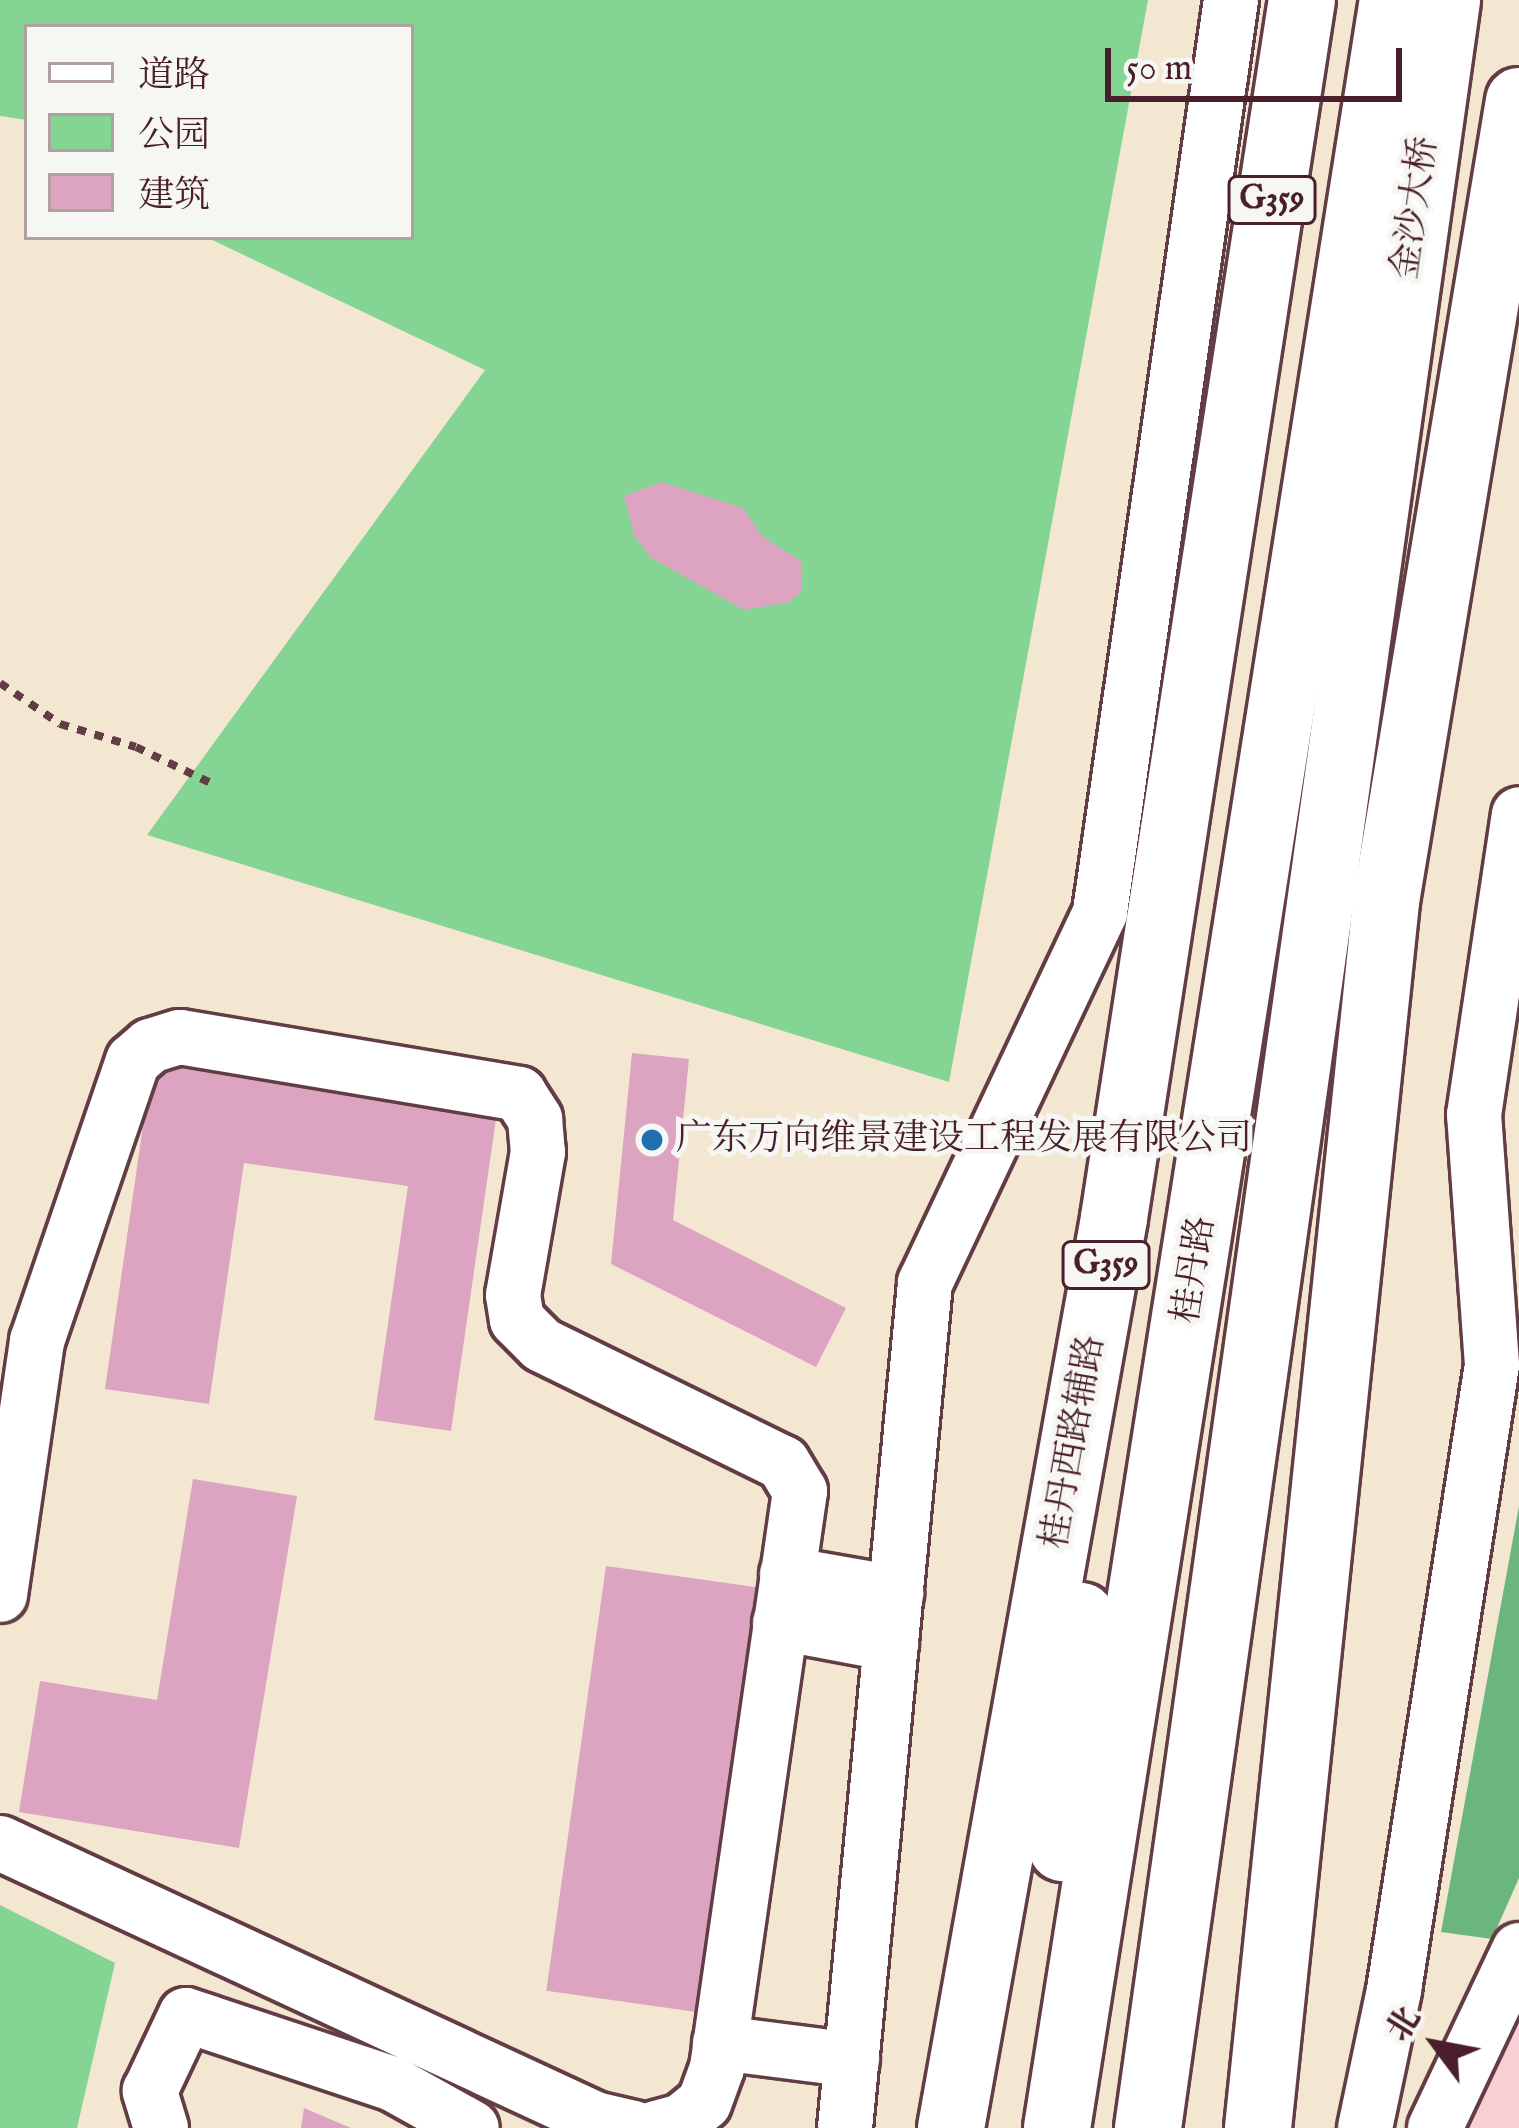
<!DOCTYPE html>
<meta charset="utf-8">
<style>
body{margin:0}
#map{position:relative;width:1519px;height:2128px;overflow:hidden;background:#f3e7d2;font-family:"IM FELL English","Noto Serif SC",serif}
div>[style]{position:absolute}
.built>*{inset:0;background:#f7cfd4}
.green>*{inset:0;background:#84d494}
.forest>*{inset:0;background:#6bb67e}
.building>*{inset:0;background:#dca4c1;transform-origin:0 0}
.path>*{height:8px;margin-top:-4px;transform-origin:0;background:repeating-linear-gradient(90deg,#633d44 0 9px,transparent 0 18px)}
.roads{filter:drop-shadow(3px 0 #633d44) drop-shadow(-3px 0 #633d44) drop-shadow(0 3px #633d44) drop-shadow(0 -3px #633d44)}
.minor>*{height:54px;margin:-27px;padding:0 27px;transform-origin:27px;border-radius:27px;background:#fff}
.highway>*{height:66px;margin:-33px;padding:0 33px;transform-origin:33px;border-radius:33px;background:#fff}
.dots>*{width:33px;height:33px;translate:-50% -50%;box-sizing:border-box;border:6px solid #f6f6f2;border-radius:50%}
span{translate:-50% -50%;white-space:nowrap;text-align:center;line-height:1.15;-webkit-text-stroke:10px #f6f6f2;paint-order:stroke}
.shield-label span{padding:3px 9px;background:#f6f6f2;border:3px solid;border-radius:9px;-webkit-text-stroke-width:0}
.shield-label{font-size:33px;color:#4a1f2b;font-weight:700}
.street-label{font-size:36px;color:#4a1f2b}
.poi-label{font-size:36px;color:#4a1f2b}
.left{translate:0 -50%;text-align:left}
.legend{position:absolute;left:24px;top:24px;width:390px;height:216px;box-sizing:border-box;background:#f6f6f2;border:3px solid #b1a0a2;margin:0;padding:15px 21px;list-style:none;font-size:36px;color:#4a1f2b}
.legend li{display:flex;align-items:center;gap:24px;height:60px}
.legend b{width:60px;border:3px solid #b1a0a2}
.north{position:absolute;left:1375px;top:1984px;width:120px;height:120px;-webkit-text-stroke:9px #f6f6f2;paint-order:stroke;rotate:302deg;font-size:33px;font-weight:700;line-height:48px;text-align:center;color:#4a1f2b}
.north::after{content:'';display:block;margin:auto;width:42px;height:54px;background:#4a1f2b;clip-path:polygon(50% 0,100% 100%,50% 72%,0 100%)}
.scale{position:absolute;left:1105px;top:48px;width:297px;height:54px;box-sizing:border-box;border:6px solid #4a1f2b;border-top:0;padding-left:15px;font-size:36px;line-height:42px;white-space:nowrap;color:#4a1f2b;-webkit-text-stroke:9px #f6f6f2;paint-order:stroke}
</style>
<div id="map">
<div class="built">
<div style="clip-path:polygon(1519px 1940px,1519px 2128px,1417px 2128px)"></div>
</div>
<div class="green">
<div style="clip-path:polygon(0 0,1148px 0,949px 1082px,147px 835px,485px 370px,206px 237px,411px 237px,411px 27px,27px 27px,27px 120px,0 116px)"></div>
<div style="clip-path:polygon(0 1905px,115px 1963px,77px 2128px,0 2128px)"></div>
</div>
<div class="forest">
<div style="clip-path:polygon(1519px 1506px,1519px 1878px,1492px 1939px,1441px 1932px)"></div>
</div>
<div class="building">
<div style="clip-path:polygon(661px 482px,743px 508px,762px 536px,802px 562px,801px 592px,790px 602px,744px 610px,650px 557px,634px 535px,624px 496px)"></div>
<div style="clip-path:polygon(154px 1049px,499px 1098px,451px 1431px,374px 1420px,408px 1186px,244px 1163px,209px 1404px,105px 1389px)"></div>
<div style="clip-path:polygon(632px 1053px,689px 1059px,673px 1220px,846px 1308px,816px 1367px,611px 1264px)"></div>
<div style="clip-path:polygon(193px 1479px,297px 1496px,239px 1848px,19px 1812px,40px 1681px,157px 1700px)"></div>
<div style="left:606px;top:1566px;width:164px;height:429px;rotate:8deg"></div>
<div style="clip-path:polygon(304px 2108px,351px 2128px,301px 2128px)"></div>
</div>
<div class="path">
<div style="left:0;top:683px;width:73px;rotate:34.3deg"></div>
<div style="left:60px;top:724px;width:79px;rotate:16.8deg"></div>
<div style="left:136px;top:747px;width:85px;rotate:25.7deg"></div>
</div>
<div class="roads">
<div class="minor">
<div style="left:787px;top:1574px;width:111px;rotate:9.9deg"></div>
<div style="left:0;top:1595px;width:257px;rotate:-81.7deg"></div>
<div style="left:37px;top:1341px;width:296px;rotate:-71.1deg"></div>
<div style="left:133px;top:1061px;width:23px;rotate:-41deg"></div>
<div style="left:150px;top:1046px;width:31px;rotate:-17deg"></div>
<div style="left:180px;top:1037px;width:344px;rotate:9.5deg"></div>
<div style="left:519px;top:1094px;width:30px;rotate:57deg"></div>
<div style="left:535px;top:1119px;width:33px;rotate:85deg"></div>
<div style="left:538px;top:1152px;width:145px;rotate:99.9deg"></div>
<div style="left:513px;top:1295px;width:25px;rotate:81deg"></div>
<div style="left:517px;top:1320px;width:35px;rotate:45deg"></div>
<div style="left:542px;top:1345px;width:268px;rotate:26.1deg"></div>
<div style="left:783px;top:1463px;width:33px;rotate:59deg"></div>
<div style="left:800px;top:1491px;width:583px;rotate:98.19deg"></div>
<div style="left:717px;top:2068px;width:37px;rotate:110deg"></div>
<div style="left:704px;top:2103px;width:28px;rotate:141deg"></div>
<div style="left:682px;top:2121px;width:27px;rotate:165deg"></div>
<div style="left:780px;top:1623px;width:113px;rotate:10.7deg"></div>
<div style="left:0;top:1843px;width:656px;rotate:24.88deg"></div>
<div style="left:595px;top:2119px;width:40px;rotate:13deg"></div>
<div style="left:720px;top:2043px;width:133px;rotate:7.3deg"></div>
<div style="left:161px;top:2128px;width:39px;rotate:-107deg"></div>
<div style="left:150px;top:2091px;width:84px;rotate:-64.7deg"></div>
<div style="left:186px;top:2015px;width:218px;rotate:18.4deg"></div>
<div style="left:393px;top:2084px;width:90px;rotate:29.1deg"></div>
<div style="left:845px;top:2128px;width:849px;rotate:-84.59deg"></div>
<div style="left:925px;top:1283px;width:410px;rotate:-64.7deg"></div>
<div style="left:1100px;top:912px;width:921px;rotate:-81.83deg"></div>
<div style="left:1365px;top:2128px;width:141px;rotate:-78.1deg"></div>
<div style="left:1394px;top:1990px;width:633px;rotate:-81.09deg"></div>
<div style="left:1492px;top:1365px;width:251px;rotate:-94.1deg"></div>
<div style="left:1474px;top:1115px;width:304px;rotate:-81.5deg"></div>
<div style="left:1435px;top:2128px;width:197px;rotate:-64.7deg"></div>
</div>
<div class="highway">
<div style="left:1062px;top:1848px;width:233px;rotate:-85.3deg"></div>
<div style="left:951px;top:2128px;width:924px;rotate:-79.84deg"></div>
<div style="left:1114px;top:1218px;width:1232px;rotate:-81.23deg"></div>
<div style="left:1057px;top:2128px;width:2154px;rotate:-81.03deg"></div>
<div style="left:1148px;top:2128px;width:2149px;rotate:-82deg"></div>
<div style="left:1258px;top:2128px;width:1234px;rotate:-84.04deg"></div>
<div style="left:1386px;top:901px;width:811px;rotate:-80.56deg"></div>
</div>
</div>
<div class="dots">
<div style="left:652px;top:1140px;background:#1f6fb2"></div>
</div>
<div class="shield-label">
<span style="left:1272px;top:200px">G359</span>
<span style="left:1106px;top:1265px">G359</span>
</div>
<div class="street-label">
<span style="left:1416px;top:208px;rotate:-82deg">金沙大桥</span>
<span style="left:1195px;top:1270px;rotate:-81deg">桂丹路</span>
<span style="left:1074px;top:1442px;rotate:-80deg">桂丹西路辅路</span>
</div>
<div class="poi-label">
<span class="left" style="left:676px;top:1140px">广东万向维景建设工程发展有限公司</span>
</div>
<ul class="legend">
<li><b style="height:15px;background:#fff"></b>道路</li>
<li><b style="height:33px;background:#84d494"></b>公园</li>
<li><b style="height:33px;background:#dca4c1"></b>建筑</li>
</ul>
<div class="north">北</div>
<div class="scale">50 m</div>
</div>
